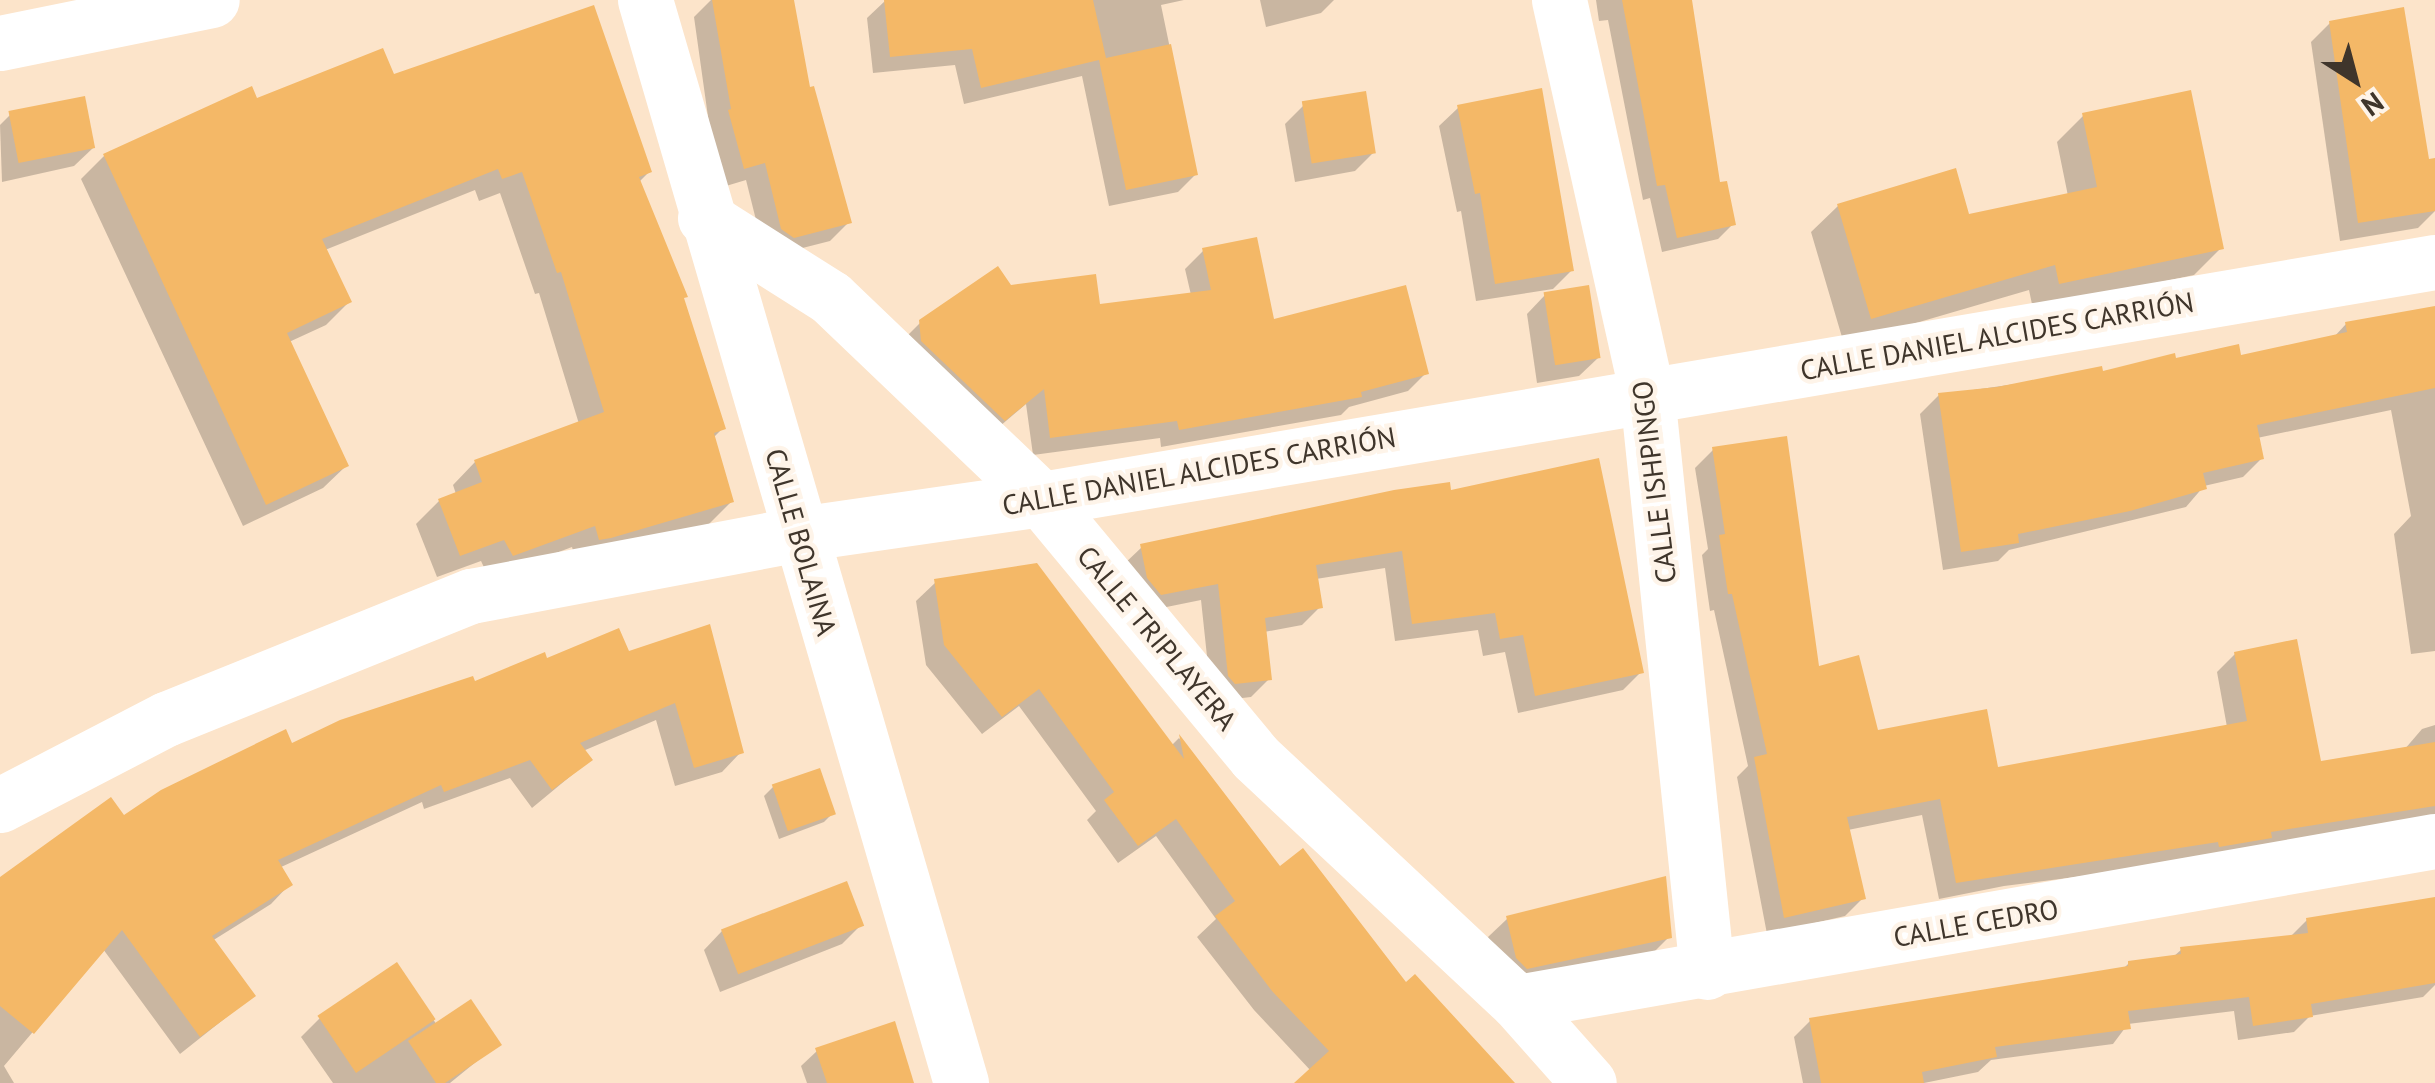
<!DOCTYPE html>
<meta charset="utf-8">
<style>
body{margin:0}
#map{position:relative;width:2435px;height:1083px;overflow:hidden;background:#fce4ca;font-family:"PT Sans",sans-serif}
div>[style]{position:absolute}
.shadow>*{inset:0;background:#0003}
.building>*{inset:0;background:#f4b867;transform-origin:0 0}
.minor>*{height:55px;margin:-27.5px;padding:0 27.5px;transform-origin:27.5px;border-radius:27.5px;background:#fff}
span{translate:-50% -50%;white-space:nowrap;text-align:center;line-height:1.15;-webkit-text-stroke:9px #fef4e9;paint-order:stroke}
.street-label{font-size:28px;color:#3f352b}
.north{position:absolute;left:2305px;top:30px;width:100px;height:100px;-webkit-text-stroke:8px #fef4e9;paint-order:stroke;rotate:144deg;font-size:28px;font-weight:700;line-height:40px;text-align:center;color:#3f352b}
.north::after{content:'';display:block;margin:auto;width:35px;height:45px;background:#3f352b;clip-path:polygon(50% 0,100% 100%,50% 72%,0 100%)}
</style>
<div id="map">
<div class="shadow">
<div style="clip-path:polygon(711px 0,791px 0,808px 90px,849px 222px,830px 241px,775px 255px,763px 248px,746px 180px,726px 186px,710px 131px,694px 17px)"></div>
<div style="clip-path:polygon(886px 0,1184px 0,1161px 5px,1196px 174px,1178px 192px,1109px 206px,1082px 76px,964px 104px,955px 65px,873px 73px,867px 18px)"></div>
<div style="clip-path:polygon(1260px 0,1334px 0,1321px 13px,1266px 27px)"></div>
<div style="clip-path:polygon(1596px 0,1677px 0,1718px 185px,1733px 224px,1718px 239px,1662px 252px,1650px 198px,1643px 200px,1608px 20px,1599px 21px)"></div>
<div style="clip-path:polygon(2330px 23px,2435px 201px,2435px 211px,2418px 228px,2340px 241px,2311px 42px)"></div>
<div style="clip-path:polygon(392px 78px,649px 172px,639px 182px,723px 428px,713px 438px,731px 502px,708px 525px,576px 562px,572px 547px,489px 578px,481px 561px,437px 577px,416px 524px,439px 501px,456px 494px,453px 485px,475px 462px,579px 424px,539px 293px,535px 294px,500px 193px,479px 201px,475px 190px,325px 250px,349px 302px,326px 325px,289px 342px,346px 466px,323px 488px,243px 526px,81px 179px,104px 156px,256px 101px)"></div>
<div style="clip-path:polygon(1304px 105px,1374px 152px,1355px 171px,1295px 182px,1285px 124px)"></div>
<div style="clip-path:polygon(1458px 108px,1572px 270px,1553px 289px,1476px 301px,1461px 211px,1457px 212px,1439px 126px)"></div>
<div style="clip-path:polygon(11px 114px,93px 148px,74px 166px,2px 182px,0 125px)"></div>
<div style="clip-path:polygon(2083px 116px,2221px 248px,2194px 275px,2033px 309px,2029px 290px,1844px 344px,1811px 232px,1838px 206px,1968px 217px,2068px 196px,2057px 142px)"></div>
<div style="clip-path:polygon(1203px 251px,1272px 322px,1426px 373px,1408px 391px,1349px 407px,1341px 415px,1161px 447px,1160px 438px,1033px 455px,1026px 404px,986px 438px,902px 341px,921px 322px,1010px 288px,1098px 307px,1191px 295px,1185px 269px)"></div>
<div style="clip-path:polygon(1545px 295px,1598px 358px,1579px 376px,1537px 383px,1527px 314px)"></div>
<div style="clip-path:polygon(2435px 308px,2435px 651px,2411px 654px,2394px 534px,2411px 516px,2391px 410px,2257px 438px,2262px 458px,2243px 477px,2204px 486px,2186px 507px,2009px 550px,1998px 561px,1943px 570px,1920px 414px,1939px 395px,2174px 361px,2239px 358px,2333px 338px,2346px 324px)"></div>
<div style="clip-path:polygon(1713px 450px,1817px 669px,1876px 733px,1996px 769px,2227px 727px,2217px 672px,2235px 654px,2319px 764px,2404px 750px,2422px 729px,2435px 725px,2435px 815px,2251px 855px,2004px 886px,1939px 899px,1922px 815px,1848px 830px,1863px 898px,1845px 916px,1767px 934px,1737px 777px,1748px 766px,1714px 610px,1710px 611px,1702px 555px,1708px 549px,1695px 468px)"></div>
<div style="clip-path:polygon(1449px 493px,1641px 672px,1623px 690px,1518px 713px,1505px 652px,1483px 656px,1478px 630px,1395px 641px,1385px 568px,1316px 579px,1320px 607px,1302px 625px,1264px 632px,1269px 679px,1251px 697px,1216px 701px,1211px 694px,1201px 600px,1142px 612px,1123px 565px,1142px 547px)"></div>
<div style="clip-path:polygon(936px 582px,1171px 746px,1179px 738px,1279px 869px,1511px 1083px,1298px 1083px,1311px 1071px,1254px 1010px,1197px 937px,1216px 919px,1156px 836px,1118px 863px,1087px 820px,1096px 811px,1019px 706px,982px 734px,926px 665px,916px 601px)"></div>
<div style="clip-path:polygon(627px 654px,741px 752px,722px 772px,675px 786px,656px 720px,583px 751px,590px 760px,532px 808px,510px 778px,424px 809px,422px 802px,279px 868px,290px 884px,271px 904px,212px 941px,253px 996px,180px 1054px,103px 949px,4px 1066px,14px 1083px,0 1083px,0 880px,124px 819px,291px 746px,546px 661px)"></div>
<div style="clip-path:polygon(773px 787px,833px 813px,824px 822px,779px 839px,764px 796px)"></div>
<div style="clip-path:polygon(1507px 919px,1669px 937px,1651px 955px,1507px 986px,1488px 937px)"></div>
<div style="clip-path:polygon(2307px 920px,2435px 956px,2435px 985px,2423px 997px,2310px 1016px,2294px 1032px,2238px 1040px,2234px 1011px,2128px 1024px,2113px 1044px,1991px 1060px,1978px 1072px,1924px 1083px,1803px 1083px,1794px 1037px,1810px 1021px,2122px 970px,2129px 963px,2173px 957px,2182px 949px,2291px 936px)"></div>
<div style="clip-path:polygon(861px 925px,842px 944px,720px 992px,704px 950px,722px 931px)"></div>
<div style="clip-path:polygon(396px 966px,437px 1025px,498px 1044px,450px 1083px,333px 1083px,301px 1037px,320px 1018px)"></div>
<div style="clip-path:polygon(818px 1050px,914px 1083px,807px 1083px,801px 1066px)"></div>
</div>
<div class="building">
<div style="clip-path:polygon(712px 0,794px 0,810px 87px,814px 86px,852px 223px,794px 238px,781px 229px,765px 163px,744px 169px,728px 110px,731px 109px)"></div>
<div style="clip-path:polygon(884px 0,1093px 0,1106px 58px,1171px 44px,1198px 175px,1126px 190px,1099px 60px,981px 88px,972px 49px,890px 57px)"></div>
<div style="clip-path:polygon(1622px 0,1692px 0,1720px 182px,1727px 181px,1736px 225px,1677px 238px,1665px 185px,1657px 186px)"></div>
<div style="clip-path:polygon(594px 5px,652px 172px,639px 177px,688px 297px,684px 298px,726px 429px,714px 433px,734px 502px,611px 538px,599px 540px,595px 526px,513px 556px,504px 540px,460px 556px,438px 499px,482px 482px,474px 460px,604px 412px,561px 272px,557px 273px,522px 172px,502px 179px,498px 169px,322px 239px,352px 302px,287px 333px,349px 466px,266px 505px,103px 154px,252px 86px,257px 98px,383px 48px,394px 74px)"></div>
<div style="clip-path:polygon(2404px 7px,2429px 159px,2435px 158px,2435px 211px,2358px 223px,2329px 21px)"></div>
<div style="clip-path:polygon(1542px 88px,1574px 271px,1495px 284px,1480px 193px,1475px 194px,1457px 105px)"></div>
<div style="clip-path:polygon(2191px 90px,2224px 249px,2059px 284px,2055px 265px,1871px 319px,1837px 204px,1956px 168px,1969px 214px,2097px 187px,2082px 113px)"></div>
<div style="left:1366px;top:91px;width:63px;height:65px;rotate:81deg"></div>
<div style="left:85px;top:96px;width:53px;height:78px;rotate:79deg"></div>
<div style="clip-path:polygon(1257px 237px,1274px 319px,1406px 285px,1429px 374px,1361px 392px,1362px 397px,1179px 430px,1177px 421px,1050px 438px,1044px 389px,1005px 421px,921px 341px,919px 320px,998px 266px,1011px 285px,1096px 274px,1100px 304px,1211px 290px,1202px 248px)"></div>
<div style="left:1589px;top:285px;width:74px;height:46px;rotate:81deg"></div>
<div style="clip-path:polygon(2435px 306px,2435px 388px,2257px 425px,2264px 459px,2203px 473px,2207px 489px,2130px 511px,2018px 534px,2019px 543px,1961px 552px,1938px 393px,1997px 387px,2102px 366px,2103px 371px,2175px 353px,2176px 358px,2239px 344px,2241px 355px,2347px 332px,2345px 322px)"></div>
<div style="clip-path:polygon(1787px 436px,1819px 666px,1859px 655px,1878px 730px,1987px 709px,1998px 767px,2247px 721px,2234px 652px,2297px 639px,2321px 761px,2435px 742px,2435px 806px,2271px 832px,2272px 838px,2219px 847px,2218px 842px,1956px 883px,1940px 799px,1847px 817px,1866px 899px,1784px 918px,1754px 757px,1767px 754px,1732px 594px,1728px 594px,1719px 535px,1725px 534px,1712px 447px)"></div>
<div style="clip-path:polygon(1599px 458px,1644px 673px,1535px 696px,1523px 635px,1500px 639px,1495px 613px,1412px 624px,1402px 551px,1316px 565px,1323px 608px,1265px 618px,1272px 680px,1235px 684px,1228px 676px,1218px 584px,1161px 595px,1147px 578px,1140px 544px,1394px 490px,1450px 482px,1451px 490px)"></div>
<div style="clip-path:polygon(1037px 563px,1184px 759px,1179px 734px,1280px 866px,1303px 848px,1406px 982px,1415px 974px,1515px 1083px,1294px 1083px,1329px 1051px,1272px 991px,1215px 916px,1235px 901px,1176px 819px,1138px 846px,1104px 800px,1114px 792px,1039px 689px,1002px 717px,944px 645px,934px 579px)"></div>
<div style="clip-path:polygon(710px 624px,744px 753px,694px 768px,675px 703px,580px 743px,593px 760px,552px 790px,530px 760px,444px 792px,441px 785px,278px 860px,293px 885px,212px 936px,256px 996px,200px 1037px,122px 930px,34px 1034px,0 1006px,0 877px,111px 797px,124px 815px,161px 790px,286px 729px,292px 743px,340px 720px,473px 676px,475px 681px,545px 652px,547px 658px,619px 628px,629px 651px)"></div>
<div style="left:820px;top:768px;width:49px;height:51px;rotate:71deg"></div>
<div style="clip-path:polygon(1666px 876px,1672px 938px,1527px 969px,1516px 958px,1506px 916px)"></div>
<div style="left:847px;top:881px;width:48px;height:135px;rotate:69deg"></div>
<div style="clip-path:polygon(2435px 897px,2435px 983px,2311px 1004px,2313px 1017px,2253px 1026px,2249px 997px,2128px 1011px,2131px 1029px,1995px 1047px,1997px 1057px,1922px 1072px,1924px 1083px,1821px 1083px,1809px 1018px,2128px 966px,2128px 961px,2181px 954px,2180px 947px,2308px 933px,2306px 918px)"></div>
<div style="left:397px;top:962px;width:69px;height:96px;rotate:56deg"></div>
<div style="clip-path:polygon(471px 999px,502px 1045px,445px 1083px,436px 1083px,408px 1041px)"></div>
<div style="clip-path:polygon(895px 1021px,914px 1083px,827px 1083px,815px 1048px)"></div>
</div>
<div class="minor">
<div style="left:645px;top:0;width:1128px;rotate:73.73deg"></div>
<div style="left:1559px;top:0;width:404px;rotate:77.4deg"></div>
<div style="left:1647px;top:394px;width:581px;rotate:84.07deg"></div>
<div style="left:0;top:43px;width:216px;rotate:-11.5deg"></div>
<div style="left:705px;top:218px;width:149px;rotate:32.4deg"></div>
<div style="left:831px;top:298px;width:291px;rotate:43.7deg"></div>
<div style="left:1041px;top:499px;width:335px;rotate:50.3deg"></div>
<div style="left:1255px;top:757px;width:359px;rotate:43.1deg"></div>
<div style="left:1517px;top:1002px;width:108px;rotate:48.4deg"></div>
<div style="left:0;top:805px;width:187px;rotate:-27.4deg"></div>
<div style="left:166px;top:719px;width:329px;rotate:-22deg"></div>
<div style="left:471px;top:596px;width:334px;rotate:-10.7deg"></div>
<div style="left:799px;top:534px;width:245px;rotate:-8.2deg"></div>
<div style="left:1041px;top:499px;width:1414px;rotate:-9.65deg"></div>
<div style="left:1517px;top:1002px;width:932px;rotate:-9.95deg"></div>
</div>
<div class="street-label">
<span style="left:1997px;top:336px;rotate:-10deg">CALLE DANIEL ALCIDES CARRIÓN</span>
<span style="left:1199px;top:471px;rotate:-10deg">CALLE DANIEL ALCIDES CARRIÓN</span>
<span style="left:1654px;top:482px;rotate:-97deg">CALLE ISHPINGO</span>
<span style="left:801px;top:542px;rotate:74deg">CALLE BOLAINA</span>
<span style="left:1157px;top:638px;rotate:50deg">CALLE TRIPLAYERA</span>
<span style="left:1976px;top:923px;rotate:-10deg">CALLE CEDRO</span>
</div>
<div class="north">N</div>
</div>
